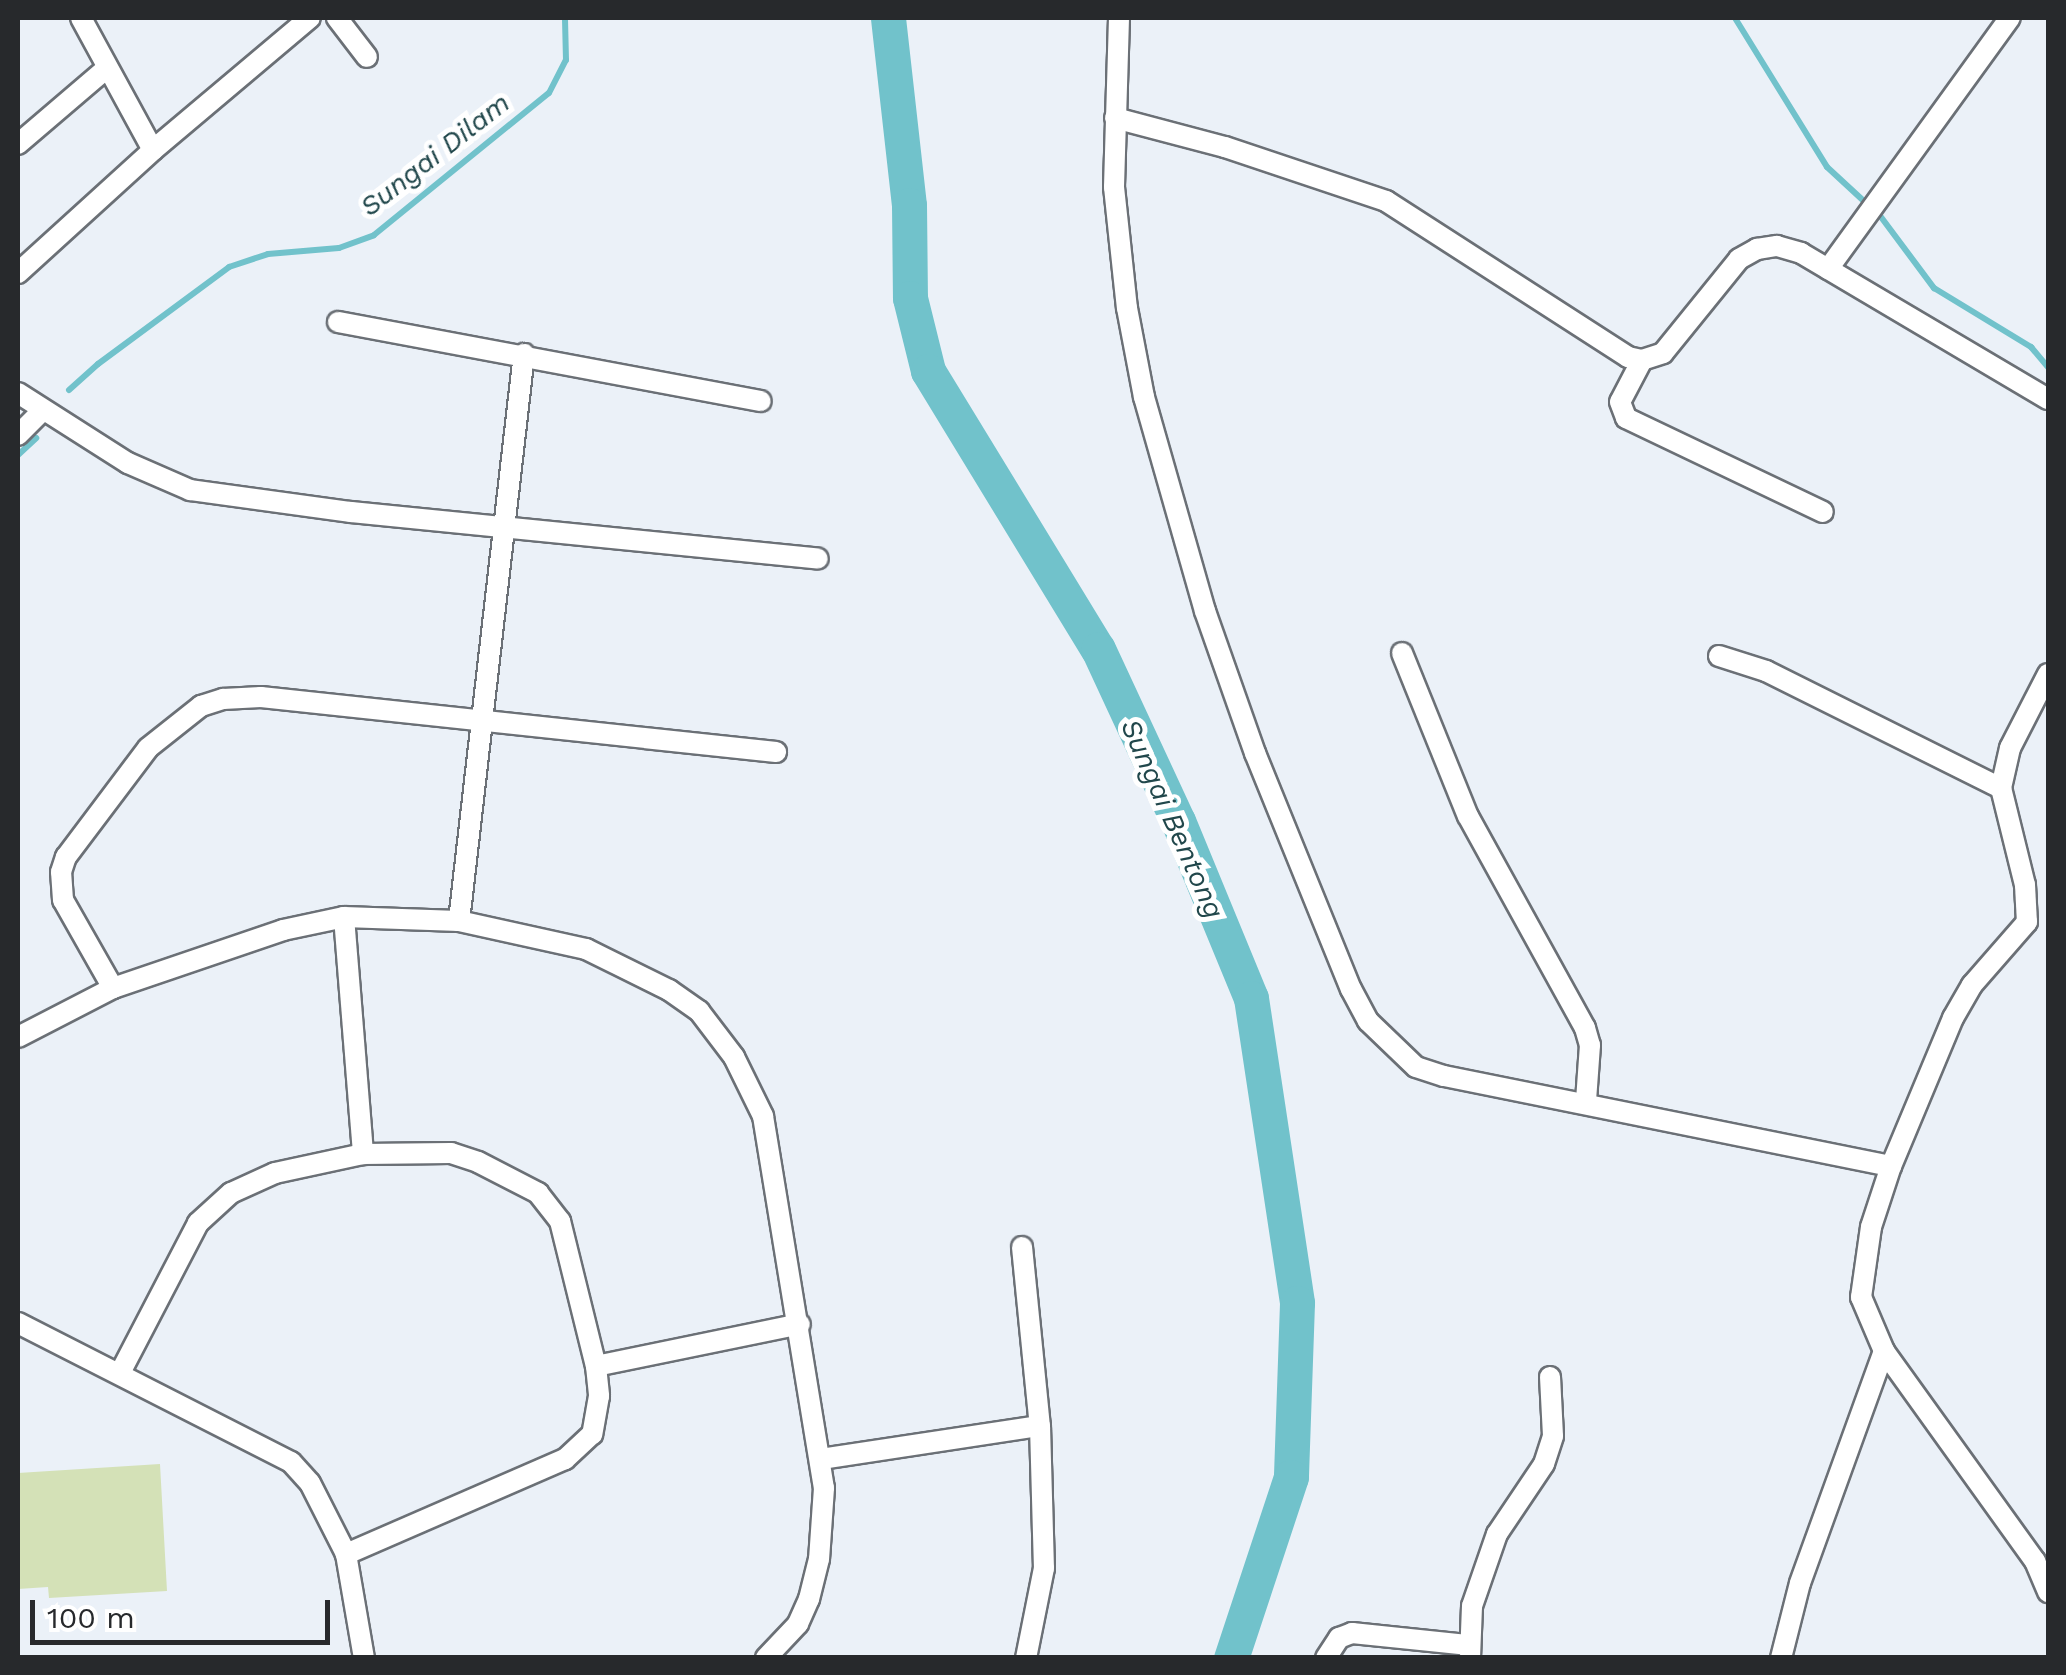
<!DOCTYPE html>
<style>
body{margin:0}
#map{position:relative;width:2066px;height:1675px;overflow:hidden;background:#ebf1f8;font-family:"Work Sans",sans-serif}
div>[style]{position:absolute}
.green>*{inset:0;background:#d4e1b7}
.stream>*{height:6px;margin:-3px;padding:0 3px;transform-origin:3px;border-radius:3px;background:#71c2cb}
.river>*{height:35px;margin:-17.5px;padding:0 17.5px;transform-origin:17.5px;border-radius:17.5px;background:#71c2cb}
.roads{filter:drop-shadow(2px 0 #6b7076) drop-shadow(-2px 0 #6b7076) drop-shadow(0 2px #6b7076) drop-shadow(0 -2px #6b7076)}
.minor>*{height:20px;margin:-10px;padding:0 10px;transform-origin:10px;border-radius:10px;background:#fff}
span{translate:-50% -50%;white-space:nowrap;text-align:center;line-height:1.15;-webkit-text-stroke:10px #fff;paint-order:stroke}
.water-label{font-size:28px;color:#21474b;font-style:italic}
.frame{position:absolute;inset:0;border:20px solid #27292c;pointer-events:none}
.scale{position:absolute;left:30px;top:1600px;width:300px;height:45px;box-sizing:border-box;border:5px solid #27292c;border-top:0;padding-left:12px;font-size:30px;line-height:35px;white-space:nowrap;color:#27292c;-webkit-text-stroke:8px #fff;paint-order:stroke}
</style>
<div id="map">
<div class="green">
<div style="clip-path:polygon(160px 1464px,167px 1591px,49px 1598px,48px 1587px,18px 1589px,18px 1473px)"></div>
</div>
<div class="stream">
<div style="left:1735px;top:18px;width:175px;rotate:58.3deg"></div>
<div style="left:1827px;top:167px;width:53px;rotate:42.7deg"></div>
<div style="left:1881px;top:217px;width:89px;rotate:53.3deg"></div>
<div style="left:1934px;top:288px;width:114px;rotate:31.3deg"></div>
<div style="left:2031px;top:347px;width:26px;rotate:50deg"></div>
<div style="left:69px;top:390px;width:39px;rotate:-42deg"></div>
<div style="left:98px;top:364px;width:163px;rotate:-36.5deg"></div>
<div style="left:229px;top:267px;width:41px;rotate:-18.4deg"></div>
<div style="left:268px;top:254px;width:71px;rotate:-4.8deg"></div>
<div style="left:339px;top:248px;width:37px;rotate:-20deg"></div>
<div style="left:374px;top:235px;width:225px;rotate:-39.1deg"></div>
<div style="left:549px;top:93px;width:37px;rotate:-63deg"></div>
<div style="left:566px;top:60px;width:42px;rotate:-91.4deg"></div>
<div style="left:18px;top:455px;width:25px;rotate:-43deg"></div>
</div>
<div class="river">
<div style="left:888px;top:18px;width:188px;rotate:83.6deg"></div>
<div style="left:909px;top:205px;width:93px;rotate:89.4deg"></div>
<div style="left:910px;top:298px;width:75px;rotate:76.1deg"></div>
<div style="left:928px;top:371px;width:326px;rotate:58.6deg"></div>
<div style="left:1098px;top:649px;width:190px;rotate:65.1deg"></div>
<div style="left:1178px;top:821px;width:191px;rotate:67.6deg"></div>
<div style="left:1251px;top:998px;width:308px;rotate:81.4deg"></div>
<div style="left:1297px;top:1303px;width:174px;rotate:92deg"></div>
<div style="left:1291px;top:1477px;width:191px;rotate:108.3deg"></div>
</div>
<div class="roads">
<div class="minor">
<div style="left:81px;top:18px;width:150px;rotate:61.4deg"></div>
<div style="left:337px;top:18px;width:49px;rotate:52.4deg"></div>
<div style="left:1119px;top:18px;width:169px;rotate:91.7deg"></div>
<div style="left:1114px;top:187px;width:122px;rotate:83.9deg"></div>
<div style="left:1127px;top:308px;width:91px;rotate:79.2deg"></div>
<div style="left:1144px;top:397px;width:223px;rotate:74.1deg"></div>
<div style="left:1205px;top:611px;width:151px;rotate:70.6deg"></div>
<div style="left:1255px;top:753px;width:255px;rotate:67.9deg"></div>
<div style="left:1351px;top:989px;width:36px;rotate:62deg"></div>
<div style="left:1368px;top:1021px;width:66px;rotate:43.8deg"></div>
<div style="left:1416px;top:1067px;width:29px;rotate:18deg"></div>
<div style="left:1444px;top:1076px;width:456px;rotate:11.4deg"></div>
<div style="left:1115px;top:118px;width:114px;rotate:14.8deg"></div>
<div style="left:1225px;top:147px;width:170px;rotate:18.5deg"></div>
<div style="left:1386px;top:201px;width:288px;rotate:32.8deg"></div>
<div style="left:1628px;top:357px;width:14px;rotate:12deg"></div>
<div style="left:1642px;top:360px;width:22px;rotate:-18deg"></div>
<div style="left:1663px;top:353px;width:121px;rotate:-51deg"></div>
<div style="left:1739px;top:259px;width:21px;rotate:-29deg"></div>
<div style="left:1757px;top:249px;width:20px;rotate:-9deg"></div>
<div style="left:1777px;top:246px;width:25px;rotate:16deg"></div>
<div style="left:1801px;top:253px;width:287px;rotate:30.6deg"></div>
<div style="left:18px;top:144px;width:117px;rotate:-40.5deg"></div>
<div style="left:1828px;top:269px;width:310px;rotate:-54.1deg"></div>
<div style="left:18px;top:273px;width:183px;rotate:-42.3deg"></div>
<div style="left:153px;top:150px;width:205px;rotate:-40.1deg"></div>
<div style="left:338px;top:322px;width:430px;rotate:10.6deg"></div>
<div style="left:1642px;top:360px;width:47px;rotate:117.6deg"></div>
<div style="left:1620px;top:402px;width:17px;rotate:69deg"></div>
<div style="left:1626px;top:418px;width:218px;rotate:25.5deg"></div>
<div style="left:18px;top:393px;width:130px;rotate:32.5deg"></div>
<div style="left:128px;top:463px;width:68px;rotate:23.5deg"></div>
<div style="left:190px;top:490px;width:162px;rotate:7.8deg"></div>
<div style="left:351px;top:512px;width:469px;rotate:5.7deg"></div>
<div style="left:18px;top:435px;width:35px;rotate:-45deg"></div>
<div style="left:1402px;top:653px;width:176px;rotate:68deg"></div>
<div style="left:1468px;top:816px;width:242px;rotate:61.1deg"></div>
<div style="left:1585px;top:1028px;width:18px;rotate:74deg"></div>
<div style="left:1590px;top:1045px;width:56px;rotate:94.1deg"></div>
<div style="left:1719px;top:656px;width:49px;rotate:17.7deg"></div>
<div style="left:1766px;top:671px;width:263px;rotate:26.5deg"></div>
<div style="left:2048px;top:674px;width:83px;rotate:117.2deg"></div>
<div style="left:2010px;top:748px;width:41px;rotate:102.7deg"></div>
<div style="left:2001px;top:788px;width:100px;rotate:76.1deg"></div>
<div style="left:2025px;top:885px;width:37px;rotate:87deg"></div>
<div style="left:2027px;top:922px;width:84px;rotate:131.1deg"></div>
<div style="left:1972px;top:985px;width:38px;rotate:120deg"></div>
<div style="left:1953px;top:1018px;width:160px;rotate:112.7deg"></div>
<div style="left:1891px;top:1166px;width:64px;rotate:108.2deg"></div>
<div style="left:1871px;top:1227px;width:71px;rotate:98.1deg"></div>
<div style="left:1861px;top:1297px;width:59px;rotate:66.9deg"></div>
<div style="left:1884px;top:1351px;width:259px;rotate:54.3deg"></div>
<div style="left:2035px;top:1561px;width:34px;rotate:67deg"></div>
<div style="left:344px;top:917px;width:238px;rotate:85.4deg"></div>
<div style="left:459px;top:921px;width:571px;rotate:-83.46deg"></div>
<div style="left:113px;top:988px;width:101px;rotate:-119.6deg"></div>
<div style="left:63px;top:900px;width:28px;rotate:-94deg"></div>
<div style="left:61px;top:872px;width:16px;rotate:-72deg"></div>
<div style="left:66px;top:857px;width:136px;rotate:-53deg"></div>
<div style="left:148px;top:748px;width:68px;rotate:-38.4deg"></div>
<div style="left:201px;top:706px;width:23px;rotate:-18deg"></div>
<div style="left:223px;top:699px;width:38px;rotate:-3deg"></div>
<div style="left:261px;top:697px;width:518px;rotate:6.1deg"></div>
<div style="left:18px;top:1037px;width:107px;rotate:-27.3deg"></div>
<div style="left:113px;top:988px;width:180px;rotate:-18.8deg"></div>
<div style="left:283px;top:930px;width:62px;rotate:-12deg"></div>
<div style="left:344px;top:917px;width:115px;rotate:2deg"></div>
<div style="left:459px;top:921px;width:130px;rotate:12.4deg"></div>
<div style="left:586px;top:949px;width:93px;rotate:26.3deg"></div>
<div style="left:669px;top:990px;width:37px;rotate:35deg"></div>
<div style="left:699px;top:1011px;width:58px;rotate:52.7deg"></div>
<div style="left:734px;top:1057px;width:66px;rotate:63.8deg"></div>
<div style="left:763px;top:1116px;width:377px;rotate:80.7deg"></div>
<div style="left:824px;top:1488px;width:71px;rotate:94deg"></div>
<div style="left:819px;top:1559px;width:41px;rotate:104deg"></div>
<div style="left:809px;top:1599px;width:27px;rotate:114deg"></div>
<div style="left:798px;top:1624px;width:47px;rotate:133.3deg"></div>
<div style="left:1022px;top:1247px;width:180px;rotate:84.3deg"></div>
<div style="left:18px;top:1323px;width:306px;rotate:27deg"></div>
<div style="left:291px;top:1462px;width:28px;rotate:48deg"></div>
<div style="left:310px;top:1483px;width:80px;rotate:63.1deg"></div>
<div style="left:346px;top:1554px;width:106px;rotate:80.2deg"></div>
<div style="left:596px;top:1366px;width:208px;rotate:-11.6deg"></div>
<div style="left:120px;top:1373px;width:169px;rotate:-62.5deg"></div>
<div style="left:198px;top:1223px;width:45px;rotate:-42.3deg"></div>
<div style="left:231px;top:1193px;width:48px;rotate:-24.4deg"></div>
<div style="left:275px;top:1173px;width:90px;rotate:-12.2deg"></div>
<div style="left:363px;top:1154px;width:88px;rotate:-0.7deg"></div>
<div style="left:451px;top:1153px;width:28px;rotate:18deg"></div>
<div style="left:478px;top:1162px;width:68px;rotate:27.3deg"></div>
<div style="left:538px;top:1193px;width:36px;rotate:52deg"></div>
<div style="left:560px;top:1221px;width:149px;rotate:76.1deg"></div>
<div style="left:596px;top:1366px;width:30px;rotate:84deg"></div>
<div style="left:599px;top:1396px;width:39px;rotate:100deg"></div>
<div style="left:592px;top:1434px;width:37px;rotate:137deg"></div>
<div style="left:565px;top:1459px;width:239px;rotate:156.5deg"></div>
<div style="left:821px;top:1459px;width:221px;rotate:-8.6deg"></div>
<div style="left:1040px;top:1426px;width:142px;rotate:88.4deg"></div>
<div style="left:1044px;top:1568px;width:92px;rotate:101.3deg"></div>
<div style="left:1326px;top:1658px;width:24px;rotate:-57deg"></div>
<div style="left:1339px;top:1638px;width:14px;rotate:-21deg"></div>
<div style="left:1352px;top:1633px;width:118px;rotate:5.9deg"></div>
<div style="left:1470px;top:1658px;width:52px;rotate:-87.8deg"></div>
<div style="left:1472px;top:1606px;width:76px;rotate:-70.9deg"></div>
<div style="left:1497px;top:1534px;width:84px;rotate:-56.1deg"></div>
<div style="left:1544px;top:1464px;width:29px;rotate:-72deg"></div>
<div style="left:1553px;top:1436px;width:59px;rotate:-92.9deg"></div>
<div style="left:1781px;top:1658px;width:77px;rotate:-75.8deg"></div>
<div style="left:1800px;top:1583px;width:247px;rotate:-70.1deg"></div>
</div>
</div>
<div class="water-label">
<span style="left:435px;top:155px;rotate:-38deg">Sungai Dilam</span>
<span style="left:1172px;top:819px;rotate:66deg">Sungai Bentong</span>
</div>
<div class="frame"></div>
<div class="scale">100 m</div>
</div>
